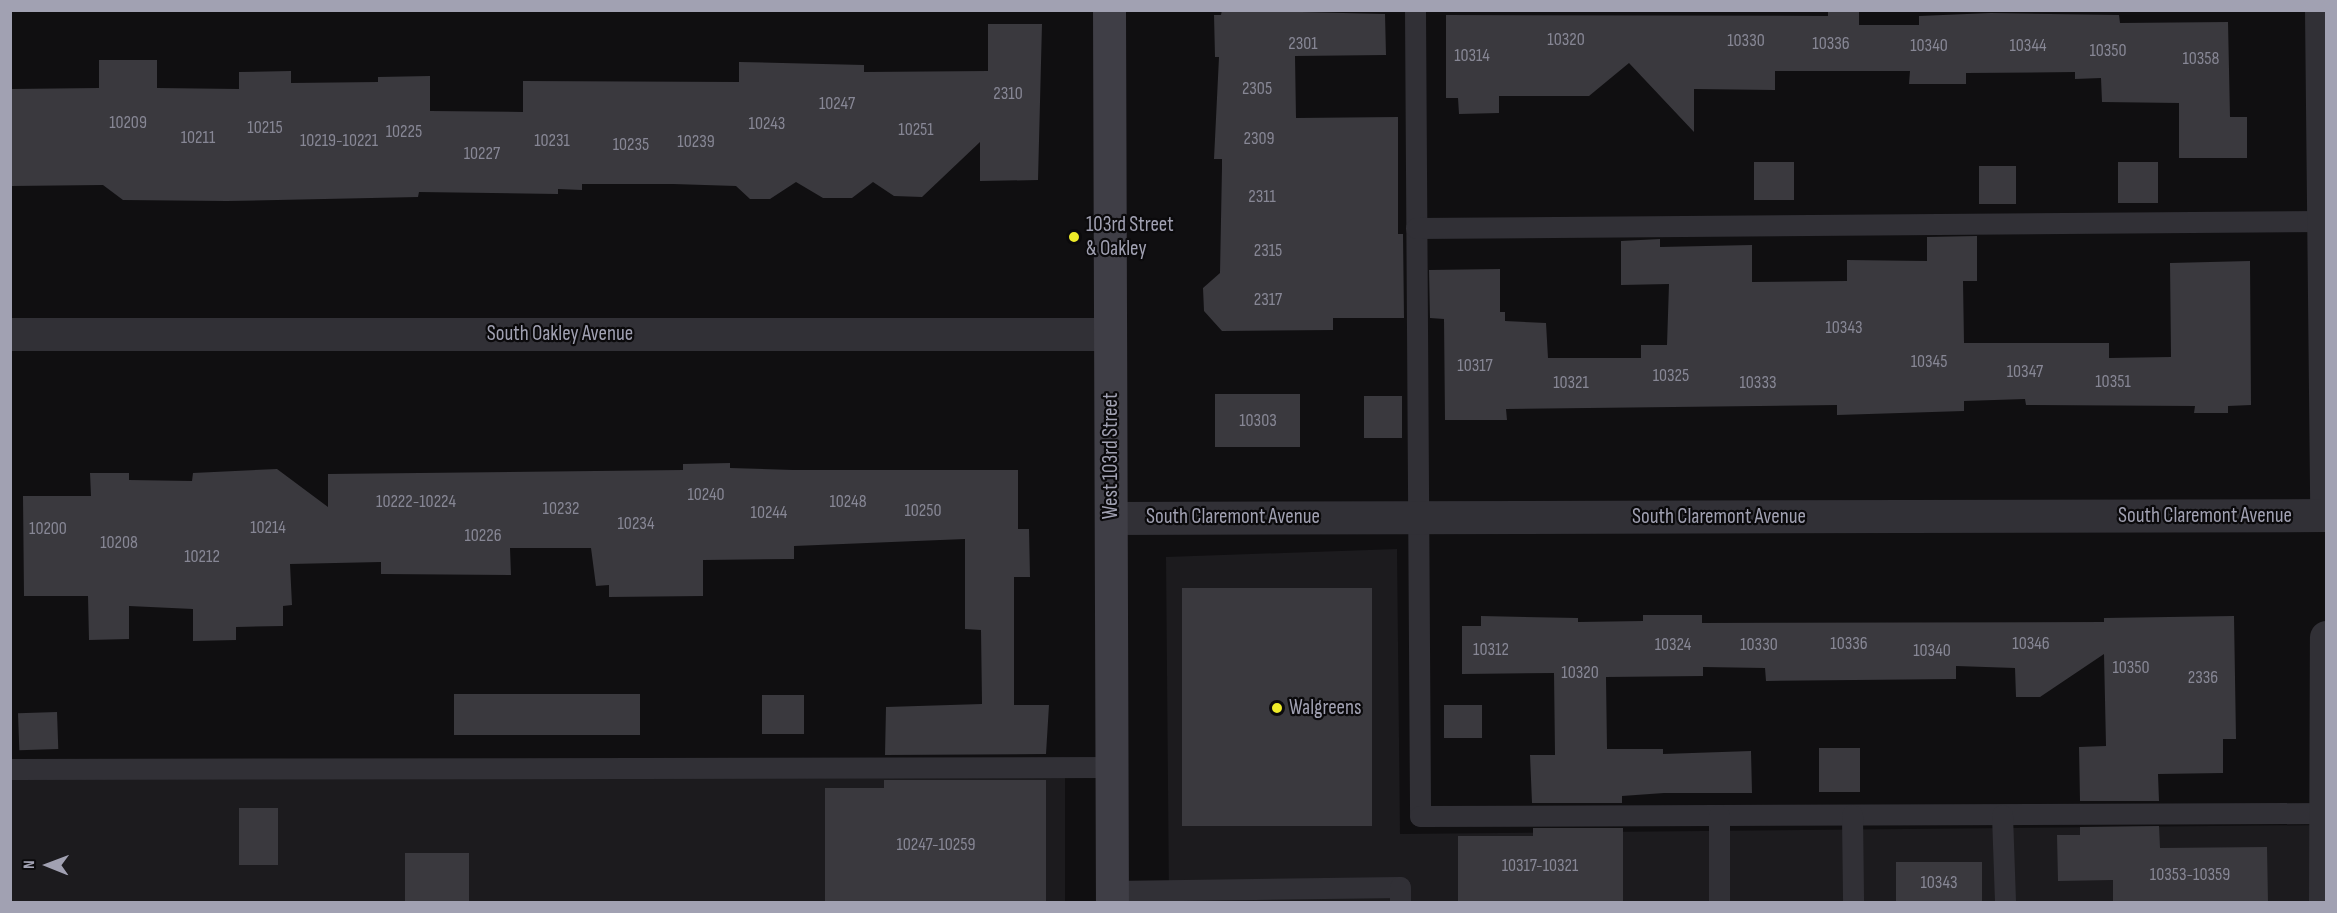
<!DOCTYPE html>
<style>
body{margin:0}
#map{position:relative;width:2337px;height:913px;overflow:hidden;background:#100f11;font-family:"Sofia Sans Condensed",sans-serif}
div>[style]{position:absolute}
.built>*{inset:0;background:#1c1b1e;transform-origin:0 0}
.building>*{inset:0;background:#3a393e;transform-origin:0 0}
.service>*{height:21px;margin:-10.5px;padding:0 10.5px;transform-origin:10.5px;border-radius:10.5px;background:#313036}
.minor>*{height:33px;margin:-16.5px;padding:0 16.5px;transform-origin:16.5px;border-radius:16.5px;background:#313036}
.secondary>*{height:33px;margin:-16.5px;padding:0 16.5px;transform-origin:16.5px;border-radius:16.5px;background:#3f3e46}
.dots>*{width:16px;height:16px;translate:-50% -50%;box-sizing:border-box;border:3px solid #0b0a0c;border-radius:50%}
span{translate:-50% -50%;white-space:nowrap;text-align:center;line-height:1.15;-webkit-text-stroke:4.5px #0b0a0c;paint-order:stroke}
.number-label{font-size:18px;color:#878795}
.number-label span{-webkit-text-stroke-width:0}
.poi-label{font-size:21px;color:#a1a1b2}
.left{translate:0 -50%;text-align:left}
.street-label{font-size:21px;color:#a1a1b2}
.frame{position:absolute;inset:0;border:12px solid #a1a1b2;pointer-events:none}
.north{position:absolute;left:18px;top:835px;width:60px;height:60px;-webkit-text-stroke:4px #0b0a0c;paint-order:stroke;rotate:271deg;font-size:16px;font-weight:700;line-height:24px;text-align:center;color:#a1a1b2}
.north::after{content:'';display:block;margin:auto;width:21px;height:27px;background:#a1a1b2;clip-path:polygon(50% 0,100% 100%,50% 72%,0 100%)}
</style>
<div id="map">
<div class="built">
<div style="clip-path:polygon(1397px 549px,1400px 834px,2326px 825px,2326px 902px,1169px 902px,1166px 557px)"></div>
<div style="left:1065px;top:767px;width:135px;height:1055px;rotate:90deg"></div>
</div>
<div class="building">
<div style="clip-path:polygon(1222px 10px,1385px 14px,1386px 55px,1295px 56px,1296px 118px,1398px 117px,1398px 234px,1403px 234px,1404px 318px,1333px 318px,1333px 330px,1222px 331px,1204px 311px,1203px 288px,1220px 273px,1222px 167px,1222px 159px,1214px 159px,1219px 57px,1215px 57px,1214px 15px,1221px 15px)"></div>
<div style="clip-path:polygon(1828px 10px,1859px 10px,1859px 25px,1919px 25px,1919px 16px,1991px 13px,2119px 15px,2120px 23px,2228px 22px,2230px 117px,2247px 117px,2247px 158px,2179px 158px,2179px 103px,2102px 102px,2101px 78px,2075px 79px,2075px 72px,1966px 73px,1966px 84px,1909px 84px,1910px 71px,1775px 71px,1775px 90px,1694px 89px,1694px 132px,1629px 63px,1589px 96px,1499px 96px,1499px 113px,1459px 114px,1458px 98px,1446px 98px,1446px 15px,1828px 16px)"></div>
<div style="clip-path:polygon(988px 24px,1042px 24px,1038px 180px,980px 181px,980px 142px,922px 197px,894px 196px,873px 182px,852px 198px,823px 198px,796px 182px,770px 199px,750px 199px,736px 186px,673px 184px,582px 184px,582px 190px,558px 189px,558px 194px,419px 192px,418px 197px,227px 201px,123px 200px,103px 185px,11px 186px,11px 89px,99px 88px,99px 60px,157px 60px,157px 88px,239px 89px,239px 72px,291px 71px,291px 83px,378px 82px,378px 77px,430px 76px,430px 111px,523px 112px,523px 81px,739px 82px,739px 62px,864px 65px,864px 72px,988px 71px)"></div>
<div style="left:1754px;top:162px;width:40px;height:38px"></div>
<div style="left:2118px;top:162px;width:40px;height:41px"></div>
<div style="left:1979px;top:166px;width:37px;height:38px"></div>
<div style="clip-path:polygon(1977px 236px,1977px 281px,1963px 281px,1964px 343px,2109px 343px,2109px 358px,2171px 357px,2170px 263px,2250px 261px,2251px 405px,2228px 406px,2228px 413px,2194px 413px,2195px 406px,2026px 405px,2025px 399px,1964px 401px,1964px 411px,1837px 415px,1837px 405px,1506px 409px,1507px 420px,1445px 420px,1444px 319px,1430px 318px,1429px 270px,1500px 269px,1500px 312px,1505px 312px,1505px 321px,1546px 323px,1548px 358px,1641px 358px,1641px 345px,1667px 345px,1669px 284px,1621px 285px,1621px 241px,1660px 239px,1660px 247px,1752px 245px,1752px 282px,1847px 281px,1847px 260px,1927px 261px,1927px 237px)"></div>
<div style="left:1215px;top:394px;width:85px;height:53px"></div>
<div style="left:1364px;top:396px;width:38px;height:42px"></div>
<div style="clip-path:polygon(730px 463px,730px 468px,793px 470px,1018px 470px,1018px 529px,1029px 529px,1030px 577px,1014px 577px,1014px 705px,1049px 705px,1046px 754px,885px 755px,886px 707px,982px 704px,981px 630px,965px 629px,965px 539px,794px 546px,794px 559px,703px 560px,703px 596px,609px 597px,609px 585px,596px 586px,591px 548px,510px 548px,511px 575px,381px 574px,381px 562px,290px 564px,292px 605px,283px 606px,283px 626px,236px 627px,236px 640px,193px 641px,193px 609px,129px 606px,129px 639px,89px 640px,88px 596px,24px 596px,23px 496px,91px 496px,90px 473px,129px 473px,129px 480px,192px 481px,193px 473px,277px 469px,328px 507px,328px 474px,683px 470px,683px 464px)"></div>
<div style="left:1372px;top:588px;width:238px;height:190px;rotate:90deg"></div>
<div style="clip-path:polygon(1643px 615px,1702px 615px,1702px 623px,2104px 622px,2104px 618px,2234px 616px,2236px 739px,2223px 739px,2223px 773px,2158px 774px,2159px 801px,2080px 801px,2079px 747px,2106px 746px,2104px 654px,2040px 697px,2016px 697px,2015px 668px,1956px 666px,1956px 679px,1766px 681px,1765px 668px,1703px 667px,1703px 676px,1606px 677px,1607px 749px,1663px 749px,1663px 754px,1751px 751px,1752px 793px,1664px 793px,1622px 796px,1622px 803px,1532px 803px,1530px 755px,1555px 755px,1554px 673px,1462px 674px,1462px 626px,1481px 626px,1481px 616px,1578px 618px,1578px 622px,1643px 621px)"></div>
<div style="left:640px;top:694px;width:41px;height:186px;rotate:90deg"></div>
<div style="left:762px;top:695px;width:42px;height:39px"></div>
<div style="left:1444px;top:705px;width:38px;height:33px"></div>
<div style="left:57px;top:712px;width:37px;height:39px;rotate:88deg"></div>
<div style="left:1819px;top:748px;width:41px;height:44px"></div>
<div style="clip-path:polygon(884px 780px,1046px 780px,1046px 902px,825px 903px,825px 788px,884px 788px)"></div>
<div style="left:239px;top:808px;width:39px;height:57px"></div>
<div style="clip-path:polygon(2159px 826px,2160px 848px,2267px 847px,2268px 903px,2113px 903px,2113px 880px,2058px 881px,2057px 835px,2080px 835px,2080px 827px)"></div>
<div style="clip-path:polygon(1533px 828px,1623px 828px,1623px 903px,1458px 903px,1458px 836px,1533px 836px)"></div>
<div style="left:469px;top:853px;width:50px;height:64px;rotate:90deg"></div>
<div style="left:1982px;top:862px;width:41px;height:86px;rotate:90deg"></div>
</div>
<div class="service">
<div style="left:1415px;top:10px;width:806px;rotate:89.64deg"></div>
<div style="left:1420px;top:816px;width:906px;rotate:-0.19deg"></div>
<div style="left:1416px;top:228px;width:910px;rotate:-0.44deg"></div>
<div style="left:10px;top:769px;width:1102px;rotate:-0.1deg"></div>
<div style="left:1719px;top:815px;width:87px;rotate:90deg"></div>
<div style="left:1852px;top:815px;width:87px;rotate:89.3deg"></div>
<div style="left:2002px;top:815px;width:87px;rotate:88deg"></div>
<div style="left:1113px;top:891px;width:287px;rotate:-0.8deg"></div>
<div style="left:1400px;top:887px;width:15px;rotate:90deg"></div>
</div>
<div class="minor">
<div style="left:2321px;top:10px;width:496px;rotate:89.4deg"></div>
<div style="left:10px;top:334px;width:1100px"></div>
<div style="left:1111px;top:518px;width:1215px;rotate:-0.14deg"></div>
<div style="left:2325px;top:902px;width:265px;rotate:-89.8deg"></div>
</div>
<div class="secondary">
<div style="left:1109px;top:10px;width:892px;rotate:89.81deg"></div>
</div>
<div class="dots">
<div style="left:1074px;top:237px;background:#efec29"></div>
<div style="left:1277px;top:708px;background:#efec29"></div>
</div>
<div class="number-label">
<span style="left:1566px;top:40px">10320</span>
<span style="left:1746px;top:41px">10330</span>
<span style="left:1303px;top:44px">2301</span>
<span style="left:1831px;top:44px">10336</span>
<span style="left:1929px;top:46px">10340</span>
<span style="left:2028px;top:46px">10344</span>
<span style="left:2108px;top:51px">10350</span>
<span style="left:1472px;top:56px">10314</span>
<span style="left:2201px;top:59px">10358</span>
<span style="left:1257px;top:89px">2305</span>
<span style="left:1008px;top:94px">2310</span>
<span style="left:837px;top:104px">10247</span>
<span style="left:128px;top:123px">10209</span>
<span style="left:767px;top:124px">10243</span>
<span style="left:265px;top:128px">10215</span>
<span style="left:916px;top:130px">10251</span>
<span style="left:404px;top:132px">10225</span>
<span style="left:198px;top:138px">10211</span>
<span style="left:1259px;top:139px">2309</span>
<span style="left:339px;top:141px">10219-10221</span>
<span style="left:552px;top:141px">10231</span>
<span style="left:696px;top:142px">10239</span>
<span style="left:631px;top:145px">10235</span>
<span style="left:482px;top:154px">10227</span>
<span style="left:1262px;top:197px">2311</span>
<span style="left:1268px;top:251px">2315</span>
<span style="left:1268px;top:300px">2317</span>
<span style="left:1844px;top:328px">10343</span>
<span style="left:1929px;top:362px">10345</span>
<span style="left:1475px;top:366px">10317</span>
<span style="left:2025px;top:372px">10347</span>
<span style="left:1671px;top:376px">10325</span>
<span style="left:2113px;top:382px">10351</span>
<span style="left:1571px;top:383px">10321</span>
<span style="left:1758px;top:383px">10333</span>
<span style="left:1258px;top:421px">10303</span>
<span style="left:706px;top:495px">10240</span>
<span style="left:416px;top:502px">10222-10224</span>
<span style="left:848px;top:502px">10248</span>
<span style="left:561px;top:509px">10232</span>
<span style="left:923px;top:511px">10250</span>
<span style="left:769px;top:513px">10244</span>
<span style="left:636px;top:524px">10234</span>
<span style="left:268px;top:528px">10214</span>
<span style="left:48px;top:529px">10200</span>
<span style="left:483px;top:536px">10226</span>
<span style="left:119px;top:543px">10208</span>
<span style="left:202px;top:557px">10212</span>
<span style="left:1849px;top:644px">10336</span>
<span style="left:2031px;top:644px">10346</span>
<span style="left:1673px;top:645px">10324</span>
<span style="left:1759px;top:645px">10330</span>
<span style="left:1491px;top:650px">10312</span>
<span style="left:1932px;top:651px">10340</span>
<span style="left:2131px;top:668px">10350</span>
<span style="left:1580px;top:673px">10320</span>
<span style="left:2203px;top:678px">2336</span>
<span style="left:936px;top:845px">10247-10259</span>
<span style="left:1540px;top:866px">10317-10321</span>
<span style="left:2190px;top:875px">10353-10359</span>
<span style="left:1939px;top:883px">10343</span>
</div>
<div class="poi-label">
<span class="left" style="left:1086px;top:237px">103rd Street<br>&amp; Oakley</span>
<span class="left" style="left:1289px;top:708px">Walgreens</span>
</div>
<div class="street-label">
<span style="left:560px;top:334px">South Oakley Avenue</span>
<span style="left:1111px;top:456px;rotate:-90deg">West 103rd Street</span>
<span style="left:2205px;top:516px">South Claremont Avenue</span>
<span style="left:1233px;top:517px">South Claremont Avenue</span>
<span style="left:1719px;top:517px">South Claremont Avenue</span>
</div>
<div class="frame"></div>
<div class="north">N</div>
</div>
